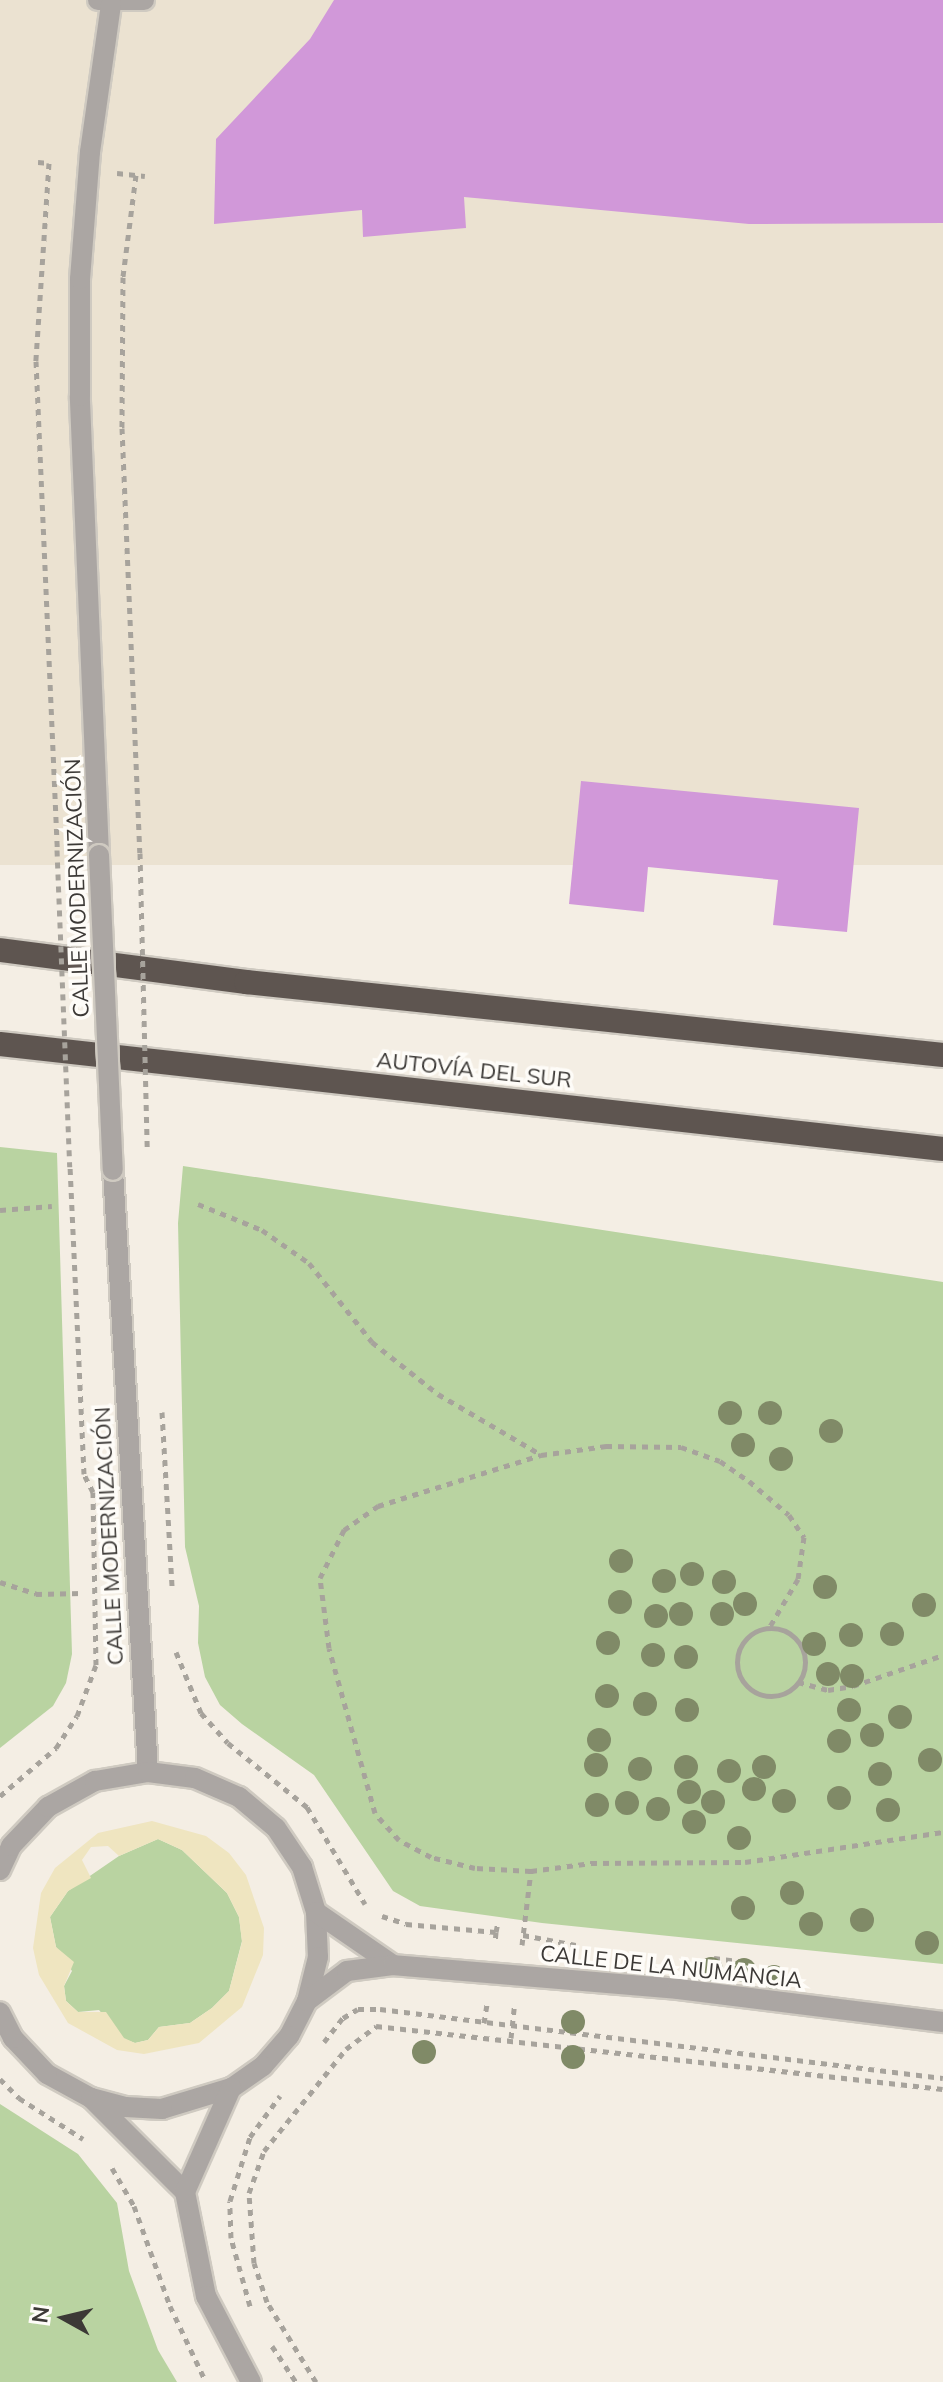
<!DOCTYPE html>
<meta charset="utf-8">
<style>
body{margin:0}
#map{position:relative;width:943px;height:2382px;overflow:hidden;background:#f4eee4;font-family:Mulish,sans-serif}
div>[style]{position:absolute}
.built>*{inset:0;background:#ebe2d1;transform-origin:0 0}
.green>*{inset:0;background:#b9d3a1}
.sand>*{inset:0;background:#efe5c0}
.building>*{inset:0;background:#d198d9}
.path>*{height:5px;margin-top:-2.5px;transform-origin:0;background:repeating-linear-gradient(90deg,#a7a39c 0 6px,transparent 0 12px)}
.path>.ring{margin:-2.5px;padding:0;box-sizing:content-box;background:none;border:5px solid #a7a39c;border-radius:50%}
.roads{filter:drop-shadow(2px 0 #cfcac1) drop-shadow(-2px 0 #cfcac1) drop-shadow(0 2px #cfcac1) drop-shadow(0 -2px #cfcac1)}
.street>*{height:20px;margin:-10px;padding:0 10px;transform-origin:10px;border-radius:10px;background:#aba6a3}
.highway>*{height:24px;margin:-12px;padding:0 12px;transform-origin:12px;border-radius:12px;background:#5e5550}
.path-bridge>*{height:5px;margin-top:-2.5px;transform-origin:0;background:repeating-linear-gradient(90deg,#a7a39c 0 6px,transparent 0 12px)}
.bridges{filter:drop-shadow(2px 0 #cfcac1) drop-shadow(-2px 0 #cfcac1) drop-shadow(0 2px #cfcac1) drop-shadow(0 -2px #cfcac1)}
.street-bridge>*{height:20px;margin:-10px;padding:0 10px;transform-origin:10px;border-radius:10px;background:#aba6a3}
.trees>*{width:24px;height:24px;margin:-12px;border-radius:50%;background:#808a67}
span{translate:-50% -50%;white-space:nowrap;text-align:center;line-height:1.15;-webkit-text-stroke:7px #fefcf8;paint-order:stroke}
.street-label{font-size:22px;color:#3c3936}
.north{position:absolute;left:24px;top:2278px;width:80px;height:80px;-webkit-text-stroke:6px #fefcf8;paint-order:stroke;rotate:278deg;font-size:22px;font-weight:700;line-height:32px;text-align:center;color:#3c3936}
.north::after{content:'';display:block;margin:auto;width:28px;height:36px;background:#3c3936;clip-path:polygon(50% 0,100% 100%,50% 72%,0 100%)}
</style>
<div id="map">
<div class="built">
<div style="left:0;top:0;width:943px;height:865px"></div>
</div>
<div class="green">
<div style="clip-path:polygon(0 1147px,57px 1153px,72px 1654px,66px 1683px,53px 1706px,0 1748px)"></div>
<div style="clip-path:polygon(183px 1166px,943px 1282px,943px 1964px,542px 1923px,420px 1906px,393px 1891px,314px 1775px,242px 1724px,220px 1705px,205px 1677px,198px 1643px,199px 1606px,185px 1547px,178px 1223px)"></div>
<div style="clip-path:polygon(158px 1839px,182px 1850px,227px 1893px,239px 1917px,242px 1941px,229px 1991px,212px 2008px,190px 2023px,159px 2027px,148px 2040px,135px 2043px,124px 2039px,99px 2010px,78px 2012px,66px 2001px,64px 1986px,72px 1971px,56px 1947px,50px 1917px,68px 1891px,119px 1856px)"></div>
<div style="clip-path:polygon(0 2104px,78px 2154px,117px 2203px,129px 2271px,158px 2350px,177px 2382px,0 2382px)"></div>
</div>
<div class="sand">
<div style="clip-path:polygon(evenodd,152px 1821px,206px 1836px,229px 1853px,246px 1875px,264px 1928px,263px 1955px,242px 2007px,199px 2043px,144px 2054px,117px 2050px,68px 2023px,39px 1975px,33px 1948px,41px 1893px,55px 1868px,98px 1833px,152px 1821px,158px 1839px,182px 1850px,227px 1893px,239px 1917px,242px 1942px,229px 1991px,212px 2008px,190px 2023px,159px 2027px,148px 2040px,135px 2043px,124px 2038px,106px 2012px,78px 2012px,66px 2001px,64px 1986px,74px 1962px,56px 1947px,50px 1917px,68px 1891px,91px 1878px,82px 1860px,91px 1847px,108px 1846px,119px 1856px,158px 1839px)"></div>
</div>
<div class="building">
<div style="clip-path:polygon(334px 0,943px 0,943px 223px,749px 224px,464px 197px,466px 228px,363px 237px,362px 210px,214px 224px,216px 139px,310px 39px)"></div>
<div style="clip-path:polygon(581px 781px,859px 808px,847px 932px,773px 925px,778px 880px,648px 867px,644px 912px,569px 904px)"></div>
</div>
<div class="path">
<div style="left:38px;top:162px;width:11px;rotate:5deg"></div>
<div style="left:49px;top:163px;width:198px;rotate:93.8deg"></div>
<div style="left:36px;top:361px;width:489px;rotate:87.5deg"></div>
<div style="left:117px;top:173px;width:28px;rotate:6deg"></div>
<div style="left:136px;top:175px;width:103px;rotate:97.3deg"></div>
<div style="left:123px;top:277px;width:151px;rotate:90.4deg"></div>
<div style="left:122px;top:428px;width:425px;rotate:87.6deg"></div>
<div style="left:198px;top:1204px;width:69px;rotate:22.1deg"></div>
<div style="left:262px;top:1230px;width:57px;rotate:35.1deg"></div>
<div style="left:309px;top:1263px;width:101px;rotate:51.4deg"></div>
<div style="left:372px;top:1342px;width:84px;rotate:38.2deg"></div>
<div style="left:438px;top:1394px;width:118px;rotate:30.5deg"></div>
<div style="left:0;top:1210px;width:52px;rotate:-4.4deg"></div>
<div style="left:162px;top:1412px;width:174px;rotate:86.7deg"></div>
<div style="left:0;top:1582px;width:38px;rotate:18deg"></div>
<div style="left:36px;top:1594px;width:47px;rotate:-1.2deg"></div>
<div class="ring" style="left:737px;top:1628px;width:63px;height:63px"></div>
<div style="left:176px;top:1652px;width:66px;rotate:67.7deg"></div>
<div style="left:201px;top:1713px;width:40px;rotate:48deg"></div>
<div style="left:228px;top:1743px;width:102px;rotate:39deg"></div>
<div style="left:307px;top:1807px;width:113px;rotate:59.1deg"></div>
<div style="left:798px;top:1682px;width:31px;rotate:15deg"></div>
<div style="left:828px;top:1690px;width:25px;rotate:-9deg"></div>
<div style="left:853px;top:1686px;width:95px;rotate:-19deg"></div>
<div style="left:0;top:1796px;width:74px;rotate:-40.6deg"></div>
<div style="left:56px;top:1748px;width:38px;rotate:-57deg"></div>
<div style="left:77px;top:1716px;width:54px;rotate:-69.6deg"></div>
<div style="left:96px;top:1665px;width:173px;rotate:-91deg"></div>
<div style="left:93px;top:1492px;width:20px;rotate:-117deg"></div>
<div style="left:84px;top:1474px;width:307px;rotate:-92.6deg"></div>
<div style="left:531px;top:1871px;width:61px;rotate:-7.6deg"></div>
<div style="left:591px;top:1863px;width:154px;rotate:-0.4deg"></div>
<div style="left:745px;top:1862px;width:200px;rotate:-8.6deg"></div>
<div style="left:382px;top:1916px;width:25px;rotate:18deg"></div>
<div style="left:406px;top:1924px;width:90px;rotate:5.1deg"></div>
<div style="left:496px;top:1932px;width:11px;rotate:95deg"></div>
<div style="left:496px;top:1932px;width:10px;rotate:-79deg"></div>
<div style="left:523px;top:1935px;width:59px;rotate:10.7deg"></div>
<div style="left:522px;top:1945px;width:75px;rotate:-83.1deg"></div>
<div style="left:531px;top:1871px;width:56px;rotate:-176.9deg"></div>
<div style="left:475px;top:1868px;width:45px;rotate:-166deg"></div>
<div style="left:431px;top:1857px;width:36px;rotate:-152deg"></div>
<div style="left:399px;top:1840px;width:36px;rotate:-132deg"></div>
<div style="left:375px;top:1813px;width:171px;rotate:-105.6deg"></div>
<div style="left:329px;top:1648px;width:71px;rotate:-97.3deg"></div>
<div style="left:320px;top:1578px;width:54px;rotate:-63.4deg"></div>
<div style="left:344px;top:1530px;width:42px;rotate:-35.2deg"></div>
<div style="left:378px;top:1506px;width:171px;rotate:-17.4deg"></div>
<div style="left:541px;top:1455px;width:66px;rotate:-7.9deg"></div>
<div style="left:606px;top:1446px;width:75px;rotate:0.8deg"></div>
<div style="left:681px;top:1447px;width:41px;rotate:19.7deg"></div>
<div style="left:720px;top:1461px;width:35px;rotate:35deg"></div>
<div style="left:749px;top:1481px;width:52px;rotate:40.4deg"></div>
<div style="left:789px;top:1515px;width:27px;rotate:56deg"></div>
<div style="left:804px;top:1537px;width:42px;rotate:98.1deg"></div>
<div style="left:798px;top:1579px;width:57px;rotate:120.6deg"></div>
<div style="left:714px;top:1958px;width:38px;rotate:7deg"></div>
<div style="left:484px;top:2023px;width:19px;rotate:-81deg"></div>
<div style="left:511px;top:2038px;width:31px;rotate:-84deg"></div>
<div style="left:324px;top:2042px;width:31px;rotate:-52deg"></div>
<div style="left:343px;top:2018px;width:17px;rotate:-31deg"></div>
<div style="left:358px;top:2009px;width:22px"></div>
<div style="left:380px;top:2009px;width:567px;rotate:6.99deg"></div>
<div style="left:0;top:2079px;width:27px;rotate:45deg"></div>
<div style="left:19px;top:2098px;width:76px;rotate:32.6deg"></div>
<div style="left:112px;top:2168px;width:44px;rotate:59.9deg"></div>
<div style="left:134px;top:2206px;width:106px;rotate:70.2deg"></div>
<div style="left:170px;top:2306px;width:84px;rotate:64.7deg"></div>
<div style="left:250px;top:2306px;width:71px;rotate:-105.6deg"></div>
<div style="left:231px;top:2238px;width:37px;rotate:-92deg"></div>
<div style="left:230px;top:2201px;width:67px;rotate:-72.6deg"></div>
<div style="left:250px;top:2137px;width:51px;rotate:-53.8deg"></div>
<div style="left:272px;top:2346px;width:43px;rotate:56.3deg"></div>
<div style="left:316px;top:2382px;width:94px;rotate:-121.5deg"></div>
<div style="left:267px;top:2302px;width:41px;rotate:-108.4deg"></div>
<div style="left:254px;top:2263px;width:70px;rotate:-94.1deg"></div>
<div style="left:249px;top:2193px;width:45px;rotate:-70.3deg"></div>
<div style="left:264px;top:2151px;width:131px;rotate:-51.2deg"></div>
<div style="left:346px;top:2049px;width:38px;rotate:-37deg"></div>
<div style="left:376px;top:2026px;width:570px;rotate:6.34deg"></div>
</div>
<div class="roads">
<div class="street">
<div style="left:98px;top:0;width:46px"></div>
<div style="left:99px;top:855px;width:459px;rotate:-92.4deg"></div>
<div style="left:80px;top:396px;width:117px;rotate:-90deg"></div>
<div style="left:80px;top:279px;width:127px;rotate:-85.5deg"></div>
<div style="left:90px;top:152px;width:149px;rotate:-81.9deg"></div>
<div style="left:113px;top:1170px;width:603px;rotate:86.67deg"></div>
<div style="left:0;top:1870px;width:26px;rotate:-65deg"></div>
<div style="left:11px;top:1846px;width:54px;rotate:-46.5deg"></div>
<div style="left:48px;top:1807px;width:54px;rotate:-29deg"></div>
<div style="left:95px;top:1781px;width:54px;rotate:-9.6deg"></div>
<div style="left:148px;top:1772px;width:47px;rotate:7.3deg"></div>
<div style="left:195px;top:1778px;width:48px;rotate:23.4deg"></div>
<div style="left:239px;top:1797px;width:48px;rotate:40deg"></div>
<div style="left:276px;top:1828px;width:47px;rotate:56.3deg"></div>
<div style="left:302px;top:1867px;width:47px;rotate:72.7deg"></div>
<div style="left:316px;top:1912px;width:45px;rotate:87.5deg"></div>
<div style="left:318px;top:1957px;width:45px;rotate:104deg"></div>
<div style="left:307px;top:2001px;width:39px;rotate:117deg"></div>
<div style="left:289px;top:2036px;width:40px;rotate:131deg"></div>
<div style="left:263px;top:2066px;width:39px;rotate:145deg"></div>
<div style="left:231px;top:2088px;width:72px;rotate:163.1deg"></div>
<div style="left:162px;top:2109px;width:37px;rotate:-177deg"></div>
<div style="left:125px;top:2107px;width:35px;rotate:-165deg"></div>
<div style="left:91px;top:2098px;width:50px;rotate:-151.4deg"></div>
<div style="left:47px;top:2074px;width:50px;rotate:-133.4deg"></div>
<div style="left:13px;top:2038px;width:29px;rotate:-117deg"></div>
<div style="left:316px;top:1912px;width:93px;rotate:34.5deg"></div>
<div style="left:307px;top:2001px;width:50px;rotate:-36.9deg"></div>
<div style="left:347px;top:1971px;width:46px;rotate:-7.4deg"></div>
<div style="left:393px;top:1965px;width:286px;rotate:4.8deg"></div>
<div style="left:678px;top:1989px;width:267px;rotate:7.1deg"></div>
<div style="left:91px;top:2098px;width:133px;rotate:45deg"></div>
<div style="left:185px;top:2192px;width:106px;rotate:78.6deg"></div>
<div style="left:206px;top:2296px;width:97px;rotate:62.4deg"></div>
<div style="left:185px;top:2192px;width:114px;rotate:-66.1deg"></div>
</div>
<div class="highway">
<div style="left:0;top:950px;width:248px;rotate:7.4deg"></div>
<div style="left:246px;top:982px;width:701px;rotate:5.98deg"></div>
<div style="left:0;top:1044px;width:949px;rotate:6.35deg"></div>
</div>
</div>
<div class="path-bridge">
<div style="left:57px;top:850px;width:317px;rotate:87.7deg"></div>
<div style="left:140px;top:853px;width:296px;rotate:88.6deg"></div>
</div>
<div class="bridges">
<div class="street-bridge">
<div style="left:99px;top:855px;width:315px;rotate:87.5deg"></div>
</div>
</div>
<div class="trees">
<div style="left:730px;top:1413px"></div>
<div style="left:770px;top:1413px"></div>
<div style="left:831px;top:1431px"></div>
<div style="left:743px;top:1445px"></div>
<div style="left:781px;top:1459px"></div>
<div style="left:621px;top:1561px"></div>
<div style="left:692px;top:1574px"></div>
<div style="left:664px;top:1581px"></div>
<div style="left:724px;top:1582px"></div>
<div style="left:825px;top:1587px"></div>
<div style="left:620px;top:1602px"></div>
<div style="left:745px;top:1604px"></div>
<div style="left:924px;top:1605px"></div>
<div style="left:681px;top:1614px"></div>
<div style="left:722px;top:1614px"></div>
<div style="left:656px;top:1616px"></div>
<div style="left:892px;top:1634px"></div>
<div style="left:851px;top:1635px"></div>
<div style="left:608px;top:1643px"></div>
<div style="left:814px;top:1644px"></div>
<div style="left:653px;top:1655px"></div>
<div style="left:686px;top:1657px"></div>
<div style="left:828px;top:1674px"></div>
<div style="left:852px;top:1676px"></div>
<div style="left:607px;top:1696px"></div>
<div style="left:645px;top:1704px"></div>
<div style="left:687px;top:1710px"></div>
<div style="left:849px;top:1710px"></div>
<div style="left:900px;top:1717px"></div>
<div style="left:872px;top:1735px"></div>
<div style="left:599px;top:1740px"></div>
<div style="left:839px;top:1741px"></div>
<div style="left:930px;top:1760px"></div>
<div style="left:596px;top:1765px"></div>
<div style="left:686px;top:1767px"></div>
<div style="left:764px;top:1767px"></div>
<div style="left:640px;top:1769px"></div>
<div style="left:729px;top:1771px"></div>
<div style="left:880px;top:1774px"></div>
<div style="left:754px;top:1789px"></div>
<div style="left:689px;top:1792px"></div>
<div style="left:839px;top:1798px"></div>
<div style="left:784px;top:1801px"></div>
<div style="left:713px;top:1802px"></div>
<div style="left:627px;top:1803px"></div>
<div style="left:597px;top:1805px"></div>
<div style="left:658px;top:1809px"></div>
<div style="left:888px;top:1810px"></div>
<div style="left:694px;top:1822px"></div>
<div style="left:739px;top:1838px"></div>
<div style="left:792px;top:1893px"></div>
<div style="left:743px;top:1908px"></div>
<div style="left:862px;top:1920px"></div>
<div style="left:811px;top:1924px"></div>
<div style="left:927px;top:1943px"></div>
<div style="left:711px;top:1969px"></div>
<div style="left:744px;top:1970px"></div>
<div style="left:774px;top:1977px"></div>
<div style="left:573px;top:2022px"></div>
<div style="left:424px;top:2052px"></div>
<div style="left:573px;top:2057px"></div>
</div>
<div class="street-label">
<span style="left:77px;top:888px;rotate:-92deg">CALLE MODERNIZACIÓN</span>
<span style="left:474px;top:1070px;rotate:6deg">AUTOVÍA DEL SUR</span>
<span style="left:109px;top:1536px;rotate:-93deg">CALLE MODERNIZACIÓN</span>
<span style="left:671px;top:1967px;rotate:6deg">CALLE DE LA NUMANCIA</span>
</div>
<div class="north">N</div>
</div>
